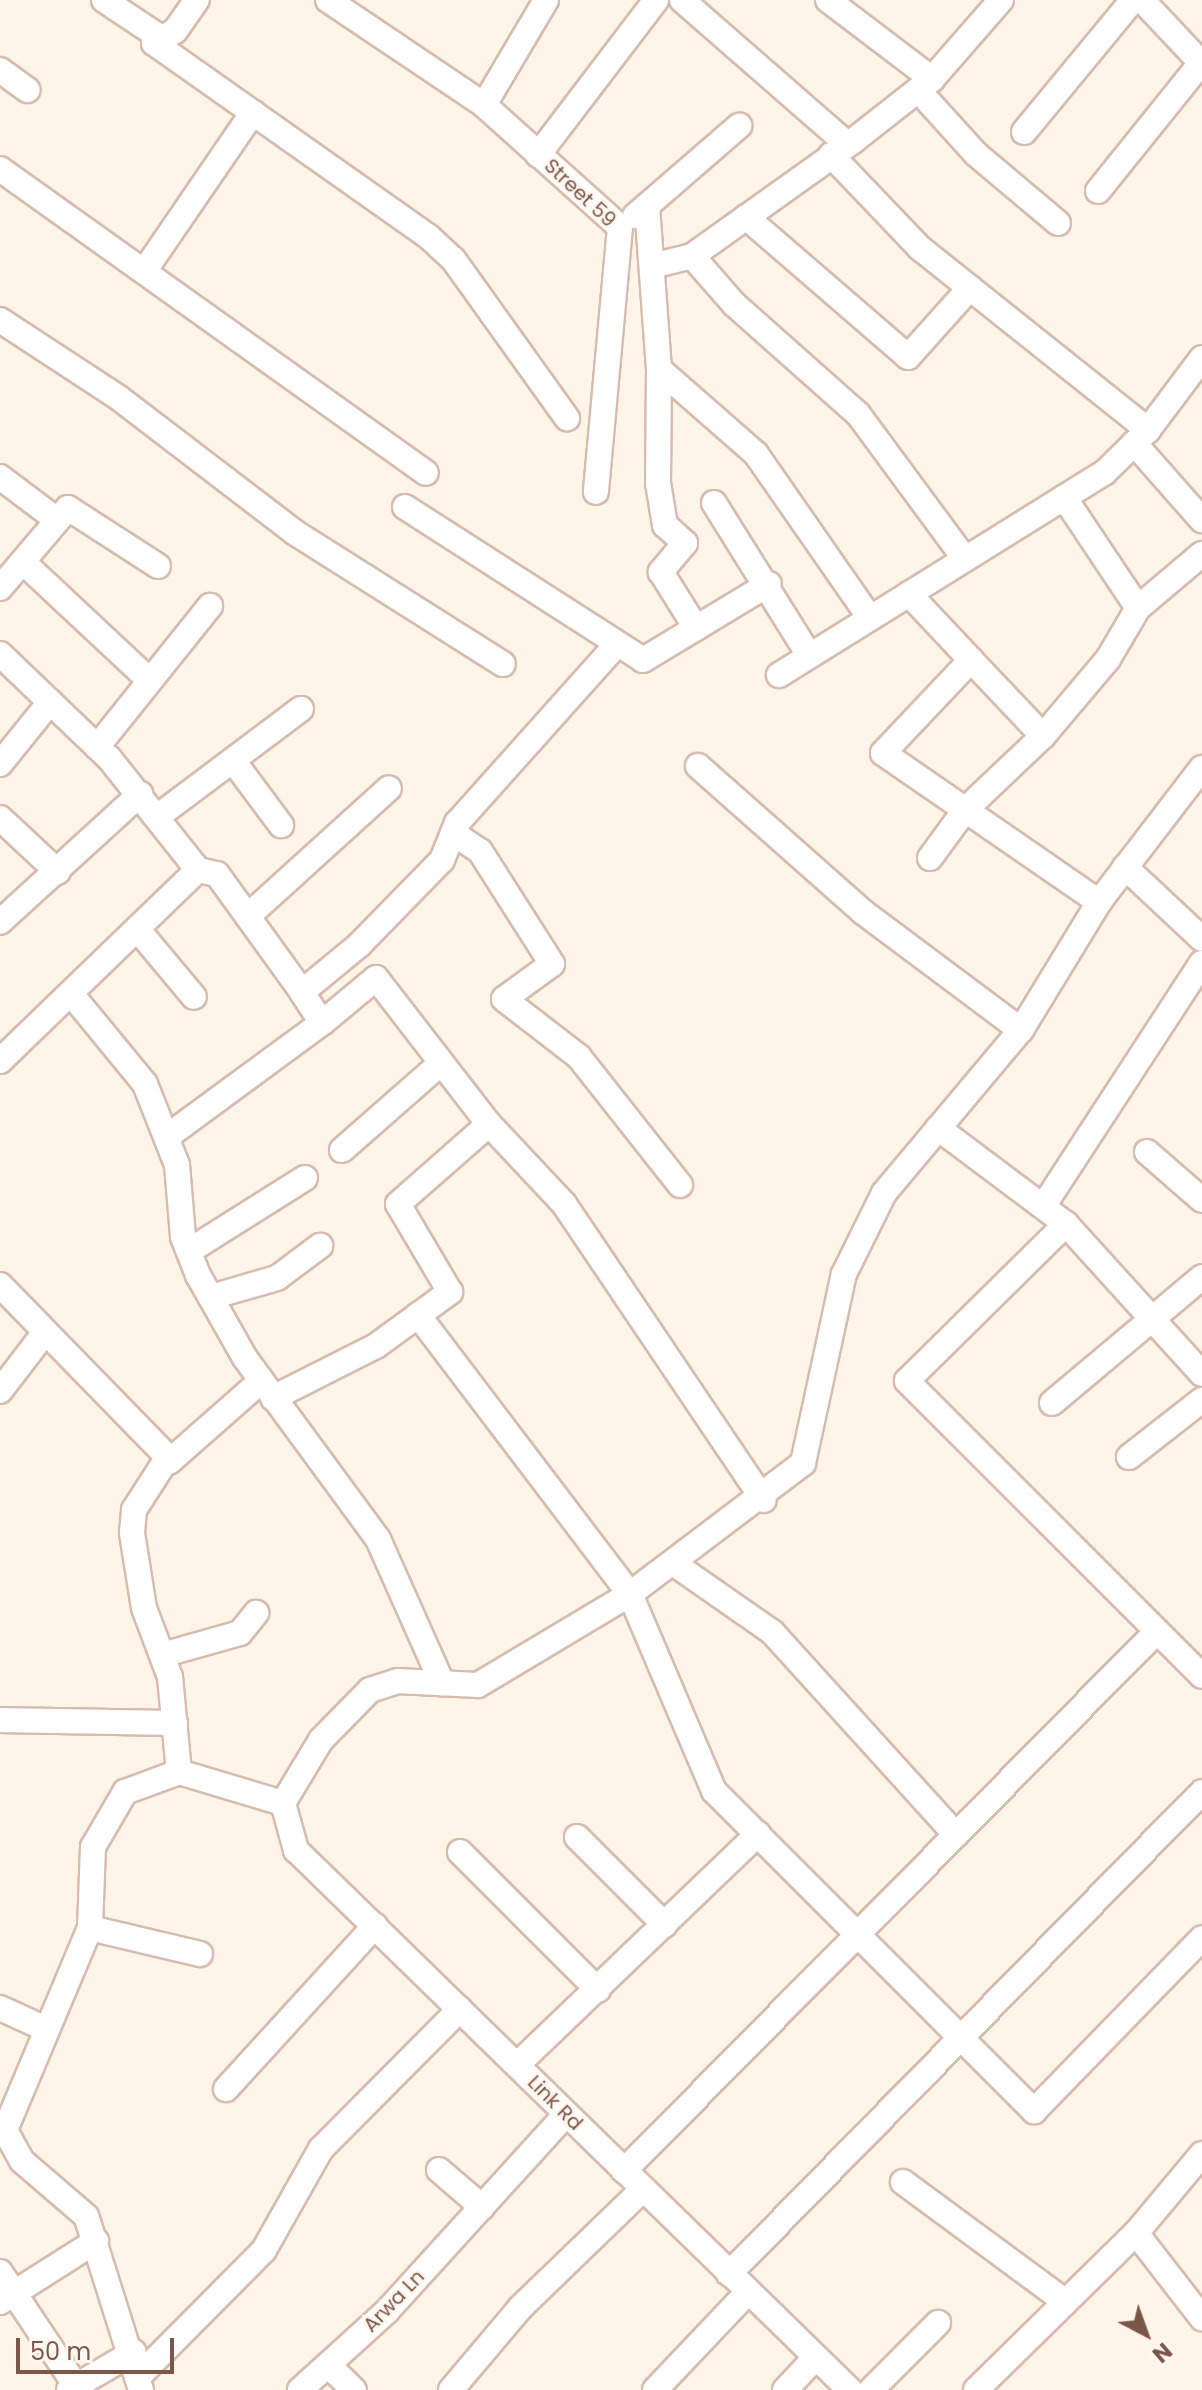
<!DOCTYPE html>
<style>
body{margin:0}
#map{position:relative;width:1202px;height:2390px;overflow:hidden;background:#fef4e8;font-family:Poppins,sans-serif}
div>[style]{position:absolute}
.roads{filter:drop-shadow(2px 0 #d5bcaf) drop-shadow(-2px 0 #d5bcaf) drop-shadow(0 2px #d5bcaf) drop-shadow(0 -2px #d5bcaf)}
.minor>*{height:24px;margin:-12px;padding:0 12px;transform-origin:12px;border-radius:12px;background:#fff}
span{translate:-50% -50%;white-space:nowrap;text-align:center;line-height:1.15;-webkit-text-stroke:6px #fff8f1;paint-order:stroke}
.street-label{font-size:20px;color:#7c5649}
.north{position:absolute;left:1106px;top:2294px;width:80px;height:80px;-webkit-text-stroke:6px #fff8f1;paint-order:stroke;rotate:139deg;font-size:22px;font-weight:700;line-height:32px;text-align:center;color:#7c5649}
.north::after{content:'';display:block;margin:auto;width:28px;height:36px;background:#7c5649;clip-path:polygon(50% 0,100% 100%,50% 72%,0 100%)}
.scale{position:absolute;left:16px;top:2338px;width:158px;height:36px;box-sizing:border-box;border:4px solid #7c5649;border-top:0;padding-left:10px;font-size:24px;line-height:28px;white-space:nowrap;color:#7c5649;-webkit-text-stroke:6px #fff8f1;paint-order:stroke}
</style>
<div id="map">
<div class="roads">
<div class="minor">
<div style="left:104px;top:0;width:61px;rotate:33.7deg"></div>
<div style="left:155px;top:34px;width:9px;rotate:96deg"></div>
<div style="left:328px;top:0;width:188px;rotate:33.9deg"></div>
<div style="left:484px;top:105px;width:183px;rotate:41.9deg"></div>
<div style="left:620px;top:227px;width:266px;rotate:95.2deg"></div>
<div style="left:682px;top:0;width:219px;rotate:41.1deg"></div>
<div style="left:828px;top:0;width:131px;rotate:37.2deg"></div>
<div style="left:1142px;top:0;width:88px;rotate:46.8deg"></div>
<div style="left:154px;top:43px;width:337px;rotate:35.2deg"></div>
<div style="left:429px;top:237px;width:33px;rotate:43deg"></div>
<div style="left:453px;top:259px;width:196px;rotate:54.4deg"></div>
<div style="left:154px;top:43px;width:24px;rotate:-30deg"></div>
<div style="left:175px;top:31px;width:38px;rotate:-55deg"></div>
<div style="left:0;top:70px;width:34px;rotate:36deg"></div>
<div style="left:918px;top:90px;width:86px;rotate:47.8deg"></div>
<div style="left:976px;top:154px;width:107px;rotate:40.1deg"></div>
<div style="left:484px;top:105px;width:122px;rotate:-59.4deg"></div>
<div style="left:1024px;top:132px;width:171px;rotate:-50.5deg"></div>
<div style="left:538px;top:155px;width:195px;rotate:-52.7deg"></div>
<div style="left:831px;top:155px;width:129px;rotate:46.3deg"></div>
<div style="left:920px;top:248px;width:292px;rotate:38.6deg"></div>
<div style="left:0;top:169px;width:523px;rotate:35.51deg"></div>
<div style="left:1098px;top:191px;width:164px;rotate:-51.2deg"></div>
<div style="left:647px;top:206px;width:163px;rotate:85.8deg"></div>
<div style="left:659px;top:369px;width:114px;rotate:90.5deg"></div>
<div style="left:658px;top:483px;width:43px;rotate:80.5deg"></div>
<div style="left:665px;top:525px;width:27px;rotate:42deg"></div>
<div style="left:685px;top:543px;width:38px;rotate:130deg"></div>
<div style="left:661px;top:572px;width:66px;rotate:58deg"></div>
<div style="left:635px;top:216px;width:138px;rotate:-40.9deg"></div>
<div style="left:746px;top:217px;width:214px;rotate:40.8deg"></div>
<div style="left:908px;top:357px;width:93px;rotate:-48.1deg"></div>
<div style="left:692px;top:256px;width:64px;rotate:48.8deg"></div>
<div style="left:734px;top:304px;width:166px;rotate:41.6deg"></div>
<div style="left:858px;top:414px;width:180px;rotate:53.6deg"></div>
<div style="left:652px;top:266px;width:41px;rotate:-14deg"></div>
<div style="left:692px;top:256px;width:198px;rotate:-35.5deg"></div>
<div style="left:853px;top:141px;width:100px;rotate:-38.1deg"></div>
<div style="left:932px;top:79px;width:105px;rotate:-48.9deg"></div>
<div style="left:145px;top:270px;width:191px;rotate:-55.6deg"></div>
<div style="left:0;top:320px;width:142px;rotate:33.2deg"></div>
<div style="left:119px;top:398px;width:220px;rotate:37.4deg"></div>
<div style="left:294px;top:532px;width:247px;rotate:32.3deg"></div>
<div style="left:659px;top:369px;width:129px;rotate:41.2deg"></div>
<div style="left:756px;top:454px;width:200px;rotate:55.2deg"></div>
<div style="left:1134px;top:443px;width:103px;rotate:48.6deg"></div>
<div style="left:0;top:477px;width:71px;rotate:37deg"></div>
<div style="left:714px;top:503px;width:179px;rotate:58deg"></div>
<div style="left:405px;top:507px;width:283px;rotate:32.7deg"></div>
<div style="left:643px;top:660px;width:147px;rotate:-31.1deg"></div>
<div style="left:24px;top:563px;width:171px;rotate:43.1deg"></div>
<div style="left:0;top:588px;width:105px;rotate:-49.6deg"></div>
<div style="left:68px;top:508px;width:107px;rotate:32.8deg"></div>
<div style="left:909px;top:594px;width:91px;rotate:46.8deg"></div>
<div style="left:971px;top:660px;width:128px;rotate:133.4deg"></div>
<div style="left:883px;top:753px;width:262px;rotate:34.6deg"></div>
<div style="left:1138px;top:608px;width:84px;rotate:-40.2deg"></div>
<div style="left:0;top:654px;width:151px;rotate:43.7deg"></div>
<div style="left:109px;top:758px;width:143px;rotate:51.5deg"></div>
<div style="left:198px;top:870px;width:19px;rotate:12deg"></div>
<div style="left:217px;top:874px;width:145px;rotate:54.2deg"></div>
<div style="left:779px;top:675px;width:383px;rotate:-31.9deg"></div>
<div style="left:1104px;top:473px;width:62px;rotate:-44.3deg"></div>
<div style="left:1148px;top:430px;width:90px;rotate:-53.1deg"></div>
<div style="left:1043px;top:736px;width:101px;rotate:-49.8deg"></div>
<div style="left:1108px;top:659px;width:59px;rotate:-59.5deg"></div>
<div style="left:1138px;top:608px;width:133px;rotate:-123.7deg"></div>
<div style="left:97px;top:747px;width:181px;rotate:-51.3deg"></div>
<div style="left:234px;top:762px;width:79px;rotate:53.3deg"></div>
<div style="left:0;top:764px;width:80px;rotate:-51.1deg"></div>
<div style="left:698px;top:766px;width:220px;rotate:41.5deg"></div>
<div style="left:863px;top:912px;width:197px;rotate:36.8deg"></div>
<div style="left:157px;top:817px;width:180px;rotate:-36.9deg"></div>
<div style="left:0;top:818px;width:79px;rotate:43deg"></div>
<div style="left:453px;top:833px;width:32px;rotate:34deg"></div>
<div style="left:480px;top:851px;width:134px;rotate:57.5deg"></div>
<div style="left:552px;top:964px;width:59px;rotate:143.9deg"></div>
<div style="left:504px;top:999px;width:95px;rotate:37.7deg"></div>
<div style="left:579px;top:1057px;width:163px;rotate:51.7deg"></div>
<div style="left:930px;top:858px;width:59px;rotate:-53.9deg"></div>
<div style="left:965px;top:810px;width:108px;rotate:-43.5deg"></div>
<div style="left:1043px;top:736px;width:105px;rotate:-133.5deg"></div>
<div style="left:1125px;top:867px;width:105px;rotate:43.1deg"></div>
<div style="left:248px;top:916px;width:190px;rotate:-42.2deg"></div>
<div style="left:0;top:922px;width:190px;rotate:-42.4deg"></div>
<div style="left:138px;top:930px;width:87px;rotate:50.1deg"></div>
<div style="left:72px;top:995px;width:115px;rotate:50.6deg"></div>
<div style="left:145px;top:1084px;width:87px;rotate:68.4deg"></div>
<div style="left:177px;top:1165px;width:72px;rotate:85.2deg"></div>
<div style="left:183px;top:1237px;width:41px;rotate:68.5deg"></div>
<div style="left:198px;top:1275px;width:95px;rotate:60.5deg"></div>
<div style="left:245px;top:1358px;width:225px;rotate:53.7deg"></div>
<div style="left:378px;top:1539px;width:158px;rotate:66deg"></div>
<div style="left:322px;top:1023px;width:70px;rotate:-39.8deg"></div>
<div style="left:376px;top:978px;width:185px;rotate:52.3deg"></div>
<div style="left:0;top:1061px;width:275px;rotate:-44deg"></div>
<div style="left:938px;top:1128px;width:160px;rotate:36.9deg"></div>
<div style="left:1066px;top:1224px;width:202px;rotate:47.8deg"></div>
<div style="left:168px;top:1136px;width:191px;rotate:-36.3deg"></div>
<div style="left:322px;top:1023px;width:37px;rotate:-123deg"></div>
<div style="left:302px;top:992px;width:74px;rotate:-39.5deg"></div>
<div style="left:359px;top:945px;width:119px;rotate:-45.7deg"></div>
<div style="left:442px;top:860px;width:40px;rotate:-68deg"></div>
<div style="left:457px;top:823px;width:239px;rotate:-48.2deg"></div>
<div style="left:342px;top:1150px;width:130px;rotate:-41.3deg"></div>
<div style="left:1147px;top:1152px;width:73px;rotate:41.1deg"></div>
<div style="left:1044px;top:1205px;width:289px;rotate:-56.9deg"></div>
<div style="left:1066px;top:1224px;width:223px;rotate:135.4deg"></div>
<div style="left:907px;top:1381px;width:417px;rotate:45deg"></div>
<div style="left:189px;top:1251px;width:137px;rotate:-32.2deg"></div>
<div style="left:0;top:1285px;width:240px;rotate:45.7deg"></div>
<div style="left:168px;top:1457px;width:63px;rotate:122.7deg"></div>
<div style="left:134px;top:1510px;width:23px;rotate:95deg"></div>
<div style="left:132px;top:1533px;width:76px;rotate:80.9deg"></div>
<div style="left:144px;top:1608px;width:74px;rotate:69.4deg"></div>
<div style="left:170px;top:1677px;width:95px;rotate:84.6deg"></div>
<div style="left:211px;top:1297px;width:69px;rotate:-16.1deg"></div>
<div style="left:277px;top:1278px;width:54px;rotate:-36.7deg"></div>
<div style="left:418px;top:1315px;width:350px;rotate:52.8deg"></div>
<div style="left:630px;top:1594px;width:214px;rotate:66.9deg"></div>
<div style="left:714px;top:1791px;width:453px;rotate:45deg"></div>
<div style="left:1034px;top:2111px;width:241px;rotate:-45.8deg"></div>
<div style="left:0;top:1391px;width:71px;rotate:-52.5deg"></div>
<div style="left:273px;top:1398px;width:115px;rotate:-26.8deg"></div>
<div style="left:376px;top:1346px;width:92px;rotate:-36.1deg"></div>
<div style="left:450px;top:1292px;width:102px;rotate:-120.6deg"></div>
<div style="left:398px;top:1204px;width:121px;rotate:-41.3deg"></div>
<div style="left:489px;top:1124px;width:110px;rotate:46.8deg"></div>
<div style="left:564px;top:1204px;width:357px;rotate:56deg"></div>
<div style="left:1052px;top:1403px;width:196px;rotate:-40deg"></div>
<div style="left:1129px;top:1457px;width:93px;rotate:-38deg"></div>
<div style="left:169px;top:1462px;width:123px;rotate:-41.4deg"></div>
<div style="left:673px;top:1563px;width:121px;rotate:34.9deg"></div>
<div style="left:772px;top:1632px;width:274px;rotate:47.8deg"></div>
<div style="left:162px;top:1655px;width:81px;rotate:-15.8deg"></div>
<div style="left:240px;top:1633px;width:26px;rotate:-51deg"></div>
<div style="left:0;top:1720px;width:175px;rotate:1deg"></div>
<div style="left:283px;top:1803px;width:49px;rotate:74.5deg"></div>
<div style="left:296px;top:1850px;width:774px;rotate:44.27deg"></div>
<div style="left:577px;top:1837px;width:124px;rotate:45deg"></div>
<div style="left:460px;top:1852px;width:195px;rotate:45deg"></div>
<div style="left:90px;top:1928px;width:113px;rotate:13.3deg"></div>
<div style="left:0;top:2008px;width:51px;rotate:24.5deg"></div>
<div style="left:517px;top:2065px;width:334px;rotate:-43.8deg"></div>
<div style="left:226px;top:2089px;width:221px;rotate:-47.6deg"></div>
<div style="left:439px;top:2170px;width:57px;rotate:40.7deg"></div>
<div style="left:624px;top:2171px;width:757px;rotate:-45.37deg"></div>
<div style="left:903px;top:2182px;width:202px;rotate:36.4deg"></div>
<div style="left:1136px;top:2233px;width:108px;rotate:52.2deg"></div>
<div style="left:0;top:2272px;width:137px;rotate:56.3deg"></div>
<div style="left:729px;top:2274px;width:675px;rotate:-45.54deg"></div>
<div style="left:0;top:2302px;width:114px;rotate:-32.4deg"></div>
<div style="left:328px;top:2365px;width:36px;rotate:44deg"></div>
<div style="left:141px;top:2374px;width:175px;rotate:-45.2deg"></div>
<div style="left:264px;top:2250px;width:116px;rotate:-60.6deg"></div>
<div style="left:321px;top:2149px;width:197px;rotate:-45.2deg"></div>
<div style="left:69px;top:2390px;width:75px;rotate:-30.3deg"></div>
<div style="left:141px;top:2390px;width:182px;rotate:-107.5deg"></div>
<div style="left:86px;top:2216px;width:84px;rotate:-139.3deg"></div>
<div style="left:22px;top:2161px;width:35px;rotate:-119deg"></div>
<div style="left:5px;top:2130px;width:219px;rotate:-67.2deg"></div>
<div style="left:90px;top:1928px;width:81px;rotate:-87.9deg"></div>
<div style="left:93px;top:1847px;width:64px;rotate:-59.8deg"></div>
<div style="left:125px;top:1792px;width:58px;rotate:-20.3deg"></div>
<div style="left:179px;top:1772px;width:109px;rotate:16.6deg"></div>
<div style="left:283px;top:1803px;width:74px;rotate:-58.9deg"></div>
<div style="left:321px;top:1740px;width:70px;rotate:-45.6deg"></div>
<div style="left:370px;top:1690px;width:28px;rotate:-18deg"></div>
<div style="left:397px;top:1681px;width:81px;rotate:2.8deg"></div>
<div style="left:478px;top:1685px;width:177px;rotate:-30.9deg"></div>
<div style="left:630px;top:1594px;width:217px;rotate:-37.1deg"></div>
<div style="left:803px;top:1463px;width:193px;rotate:-77.8deg"></div>
<div style="left:844px;top:1274px;width:90px;rotate:-63.7deg"></div>
<div style="left:884px;top:1193px;width:213px;rotate:-50deg"></div>
<div style="left:1021px;top:1030px;width:150px;rotate:-58.6deg"></div>
<div style="left:1099px;top:902px;width:169px;rotate:-52.5deg"></div>
<div style="left:300px;top:2390px;width:118px;rotate:-42.2deg"></div>
<div style="left:387px;top:2311px;width:266px;rotate:-47.7deg"></div>
<div style="left:451px;top:2390px;width:107px;rotate:-49.9deg"></div>
<div style="left:520px;top:2308px;width:170px;rotate:-44deg"></div>
<div style="left:655px;top:2390px;width:135px;rotate:-46.5deg"></div>
<div style="left:785px;top:2390px;width:45px;rotate:-46.8deg"></div>
<div style="left:871px;top:2390px;width:95px;rotate:-45deg"></div>
<div style="left:976px;top:2390px;width:224px;rotate:-44.5deg"></div>
<div style="left:1136px;top:2233px;width:103px;rotate:-50.1deg"></div>
</div>
</div>
<div class="street-label">
<span style="left:580px;top:193px;rotate:43deg">Street 59</span>
<span style="left:555px;top:2103px;rotate:45deg">Link Rd</span>
<span style="left:394px;top:2301px;rotate:-46deg">Arwa Ln</span>
</div>
<div class="north">N</div>
<div class="scale">50 m</div>
</div>
